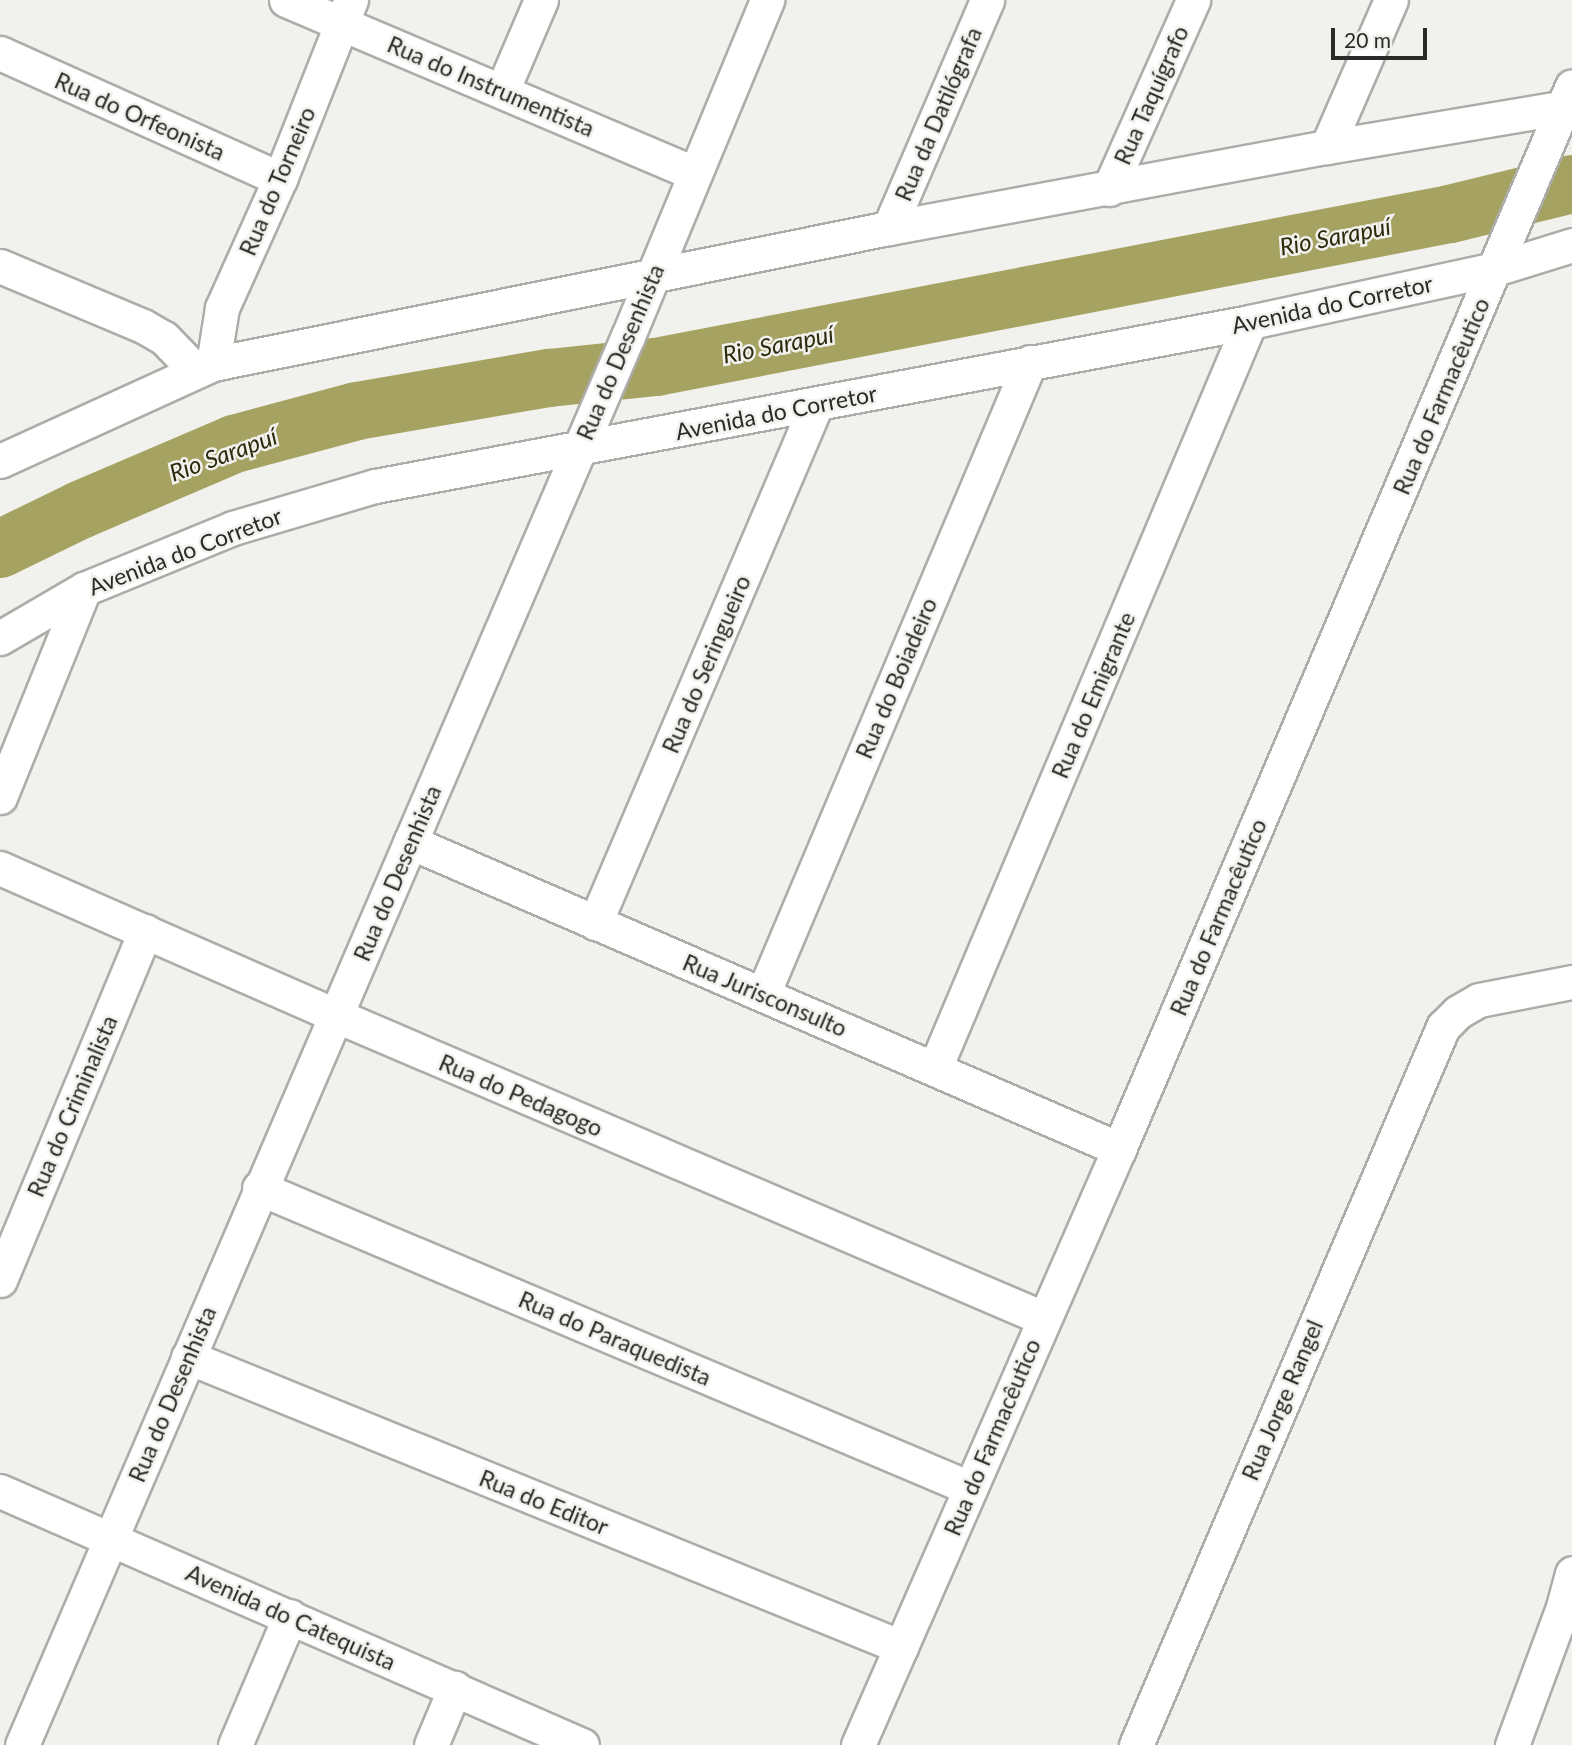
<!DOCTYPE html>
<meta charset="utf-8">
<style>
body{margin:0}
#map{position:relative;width:1572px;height:1745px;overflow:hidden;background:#f1f1ed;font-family:Lato,sans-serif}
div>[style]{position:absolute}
.river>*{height:58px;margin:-29px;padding:0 29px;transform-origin:29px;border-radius:29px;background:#a6a261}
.roads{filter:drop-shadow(2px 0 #acaca9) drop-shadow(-2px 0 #acaca9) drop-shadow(0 2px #acaca9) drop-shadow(0 -2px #acaca9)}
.minor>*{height:33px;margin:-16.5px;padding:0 16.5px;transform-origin:16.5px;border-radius:16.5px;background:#fff}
span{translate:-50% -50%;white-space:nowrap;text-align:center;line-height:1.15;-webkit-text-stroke:5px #f1f1ed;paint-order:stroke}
.street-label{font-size:23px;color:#2a2a29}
.water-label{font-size:24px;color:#2e2b0d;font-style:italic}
.scale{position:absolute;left:1331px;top:28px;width:96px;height:32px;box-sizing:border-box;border:4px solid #2a2a29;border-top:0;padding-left:9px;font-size:21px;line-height:24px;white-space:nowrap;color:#2a2a29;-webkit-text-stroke:5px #f1f1ed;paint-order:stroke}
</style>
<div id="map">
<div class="river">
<div style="left:0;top:549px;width:89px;rotate:-26deg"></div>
<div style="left:80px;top:510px;width:168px;rotate:-23.2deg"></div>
<div style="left:234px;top:444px;width:127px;rotate:-15deg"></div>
<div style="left:357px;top:411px;width:195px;rotate:-9.8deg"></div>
<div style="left:549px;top:378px;width:108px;rotate:-5.9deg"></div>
<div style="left:656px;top:367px;width:809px;rotate:-10.91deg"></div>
<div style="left:1450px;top:214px;width:126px;rotate:-13.8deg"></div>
</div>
<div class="roads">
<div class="minor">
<div style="left:286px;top:0;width:444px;rotate:23deg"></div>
<div style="left:0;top:53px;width:307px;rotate:24.2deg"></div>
<div style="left:502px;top:91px;width:99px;rotate:-66.8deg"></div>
<div style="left:1327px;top:147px;width:160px;rotate:-66.5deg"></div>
<div style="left:1109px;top:189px;width:207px;rotate:-66deg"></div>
<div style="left:889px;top:228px;width:248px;rotate:-66.7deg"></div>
<div style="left:0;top:266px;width:155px;rotate:22.8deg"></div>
<div style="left:143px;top:326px;width:24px;rotate:30deg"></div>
<div style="left:164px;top:338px;width:46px;rotate:45.9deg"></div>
<div style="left:213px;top:364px;width:57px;rotate:-80.9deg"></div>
<div style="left:222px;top:308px;width:141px;rotate:-65.8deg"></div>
<div style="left:280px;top:179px;width:193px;rotate:-68.4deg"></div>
<div style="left:0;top:461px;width:234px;rotate:-24.5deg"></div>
<div style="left:213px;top:364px;width:690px;rotate:-11.38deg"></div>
<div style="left:889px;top:228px;width:445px;rotate:-10.5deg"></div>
<div style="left:1327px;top:147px;width:248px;rotate:-9.5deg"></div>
<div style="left:0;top:638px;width:97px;rotate:-30.3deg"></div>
<div style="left:84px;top:589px;width:161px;rotate:-22.3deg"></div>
<div style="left:233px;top:528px;width:148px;rotate:-16.5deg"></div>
<div style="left:375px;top:486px;width:890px;rotate:-10.62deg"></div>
<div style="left:1250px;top:322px;width:251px;rotate:-12.2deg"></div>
<div style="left:1495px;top:269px;width:81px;rotate:-17.3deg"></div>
<div style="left:0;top:797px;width:224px;rotate:-68deg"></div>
<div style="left:410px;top:842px;width:773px;rotate:23.41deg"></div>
<div style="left:0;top:868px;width:366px;rotate:23.7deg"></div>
<div style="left:335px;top:1015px;width:770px;rotate:23.17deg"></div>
<div style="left:595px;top:923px;width:563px;rotate:-66.89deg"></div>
<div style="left:763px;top:994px;width:686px;rotate:-67.1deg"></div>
<div style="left:935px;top:1068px;width:810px;rotate:-67.11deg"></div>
<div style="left:259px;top:1188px;width:772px;rotate:22.88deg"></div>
<div style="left:0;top:1280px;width:378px;rotate:-67.4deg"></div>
<div style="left:188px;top:1357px;width:770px;rotate:22.13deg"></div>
<div style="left:0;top:1491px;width:635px;rotate:23.58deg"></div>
<div style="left:22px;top:1745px;width:1534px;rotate:-66.73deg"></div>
<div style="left:628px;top:336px;width:364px;rotate:-67.5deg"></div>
<div style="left:235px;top:1745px;width:140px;rotate:-66.9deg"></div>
<div style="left:431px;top:1745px;width:62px;rotate:-67.2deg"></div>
<div style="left:858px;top:1745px;width:651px;rotate:-66.35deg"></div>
<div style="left:1119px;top:1149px;width:1155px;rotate:-66.92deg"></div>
<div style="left:1136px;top:1745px;width:781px;rotate:-66.85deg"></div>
<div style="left:1443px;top:1027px;width:21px;rotate:-45deg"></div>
<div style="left:1458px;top:1012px;width:24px;rotate:-30deg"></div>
<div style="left:1479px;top:1000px;width:95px;rotate:-11deg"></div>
<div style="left:1512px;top:1745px;width:147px;rotate:-69.7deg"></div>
<div style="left:1563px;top:1607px;width:35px;rotate:-75deg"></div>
</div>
</div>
<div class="street-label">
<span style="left:491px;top:86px;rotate:23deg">Rua do Instrumentista</span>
<span style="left:1151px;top:95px;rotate:-66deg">Rua Taquígrafo</span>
<span style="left:938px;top:114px;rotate:-67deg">Rua da Datilógrafa</span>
<span style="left:140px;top:116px;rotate:24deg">Rua do Orfeonista</span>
<span style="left:277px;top:181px;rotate:-67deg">Rua do Torneiro</span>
<span style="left:1332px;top:304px;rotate:-12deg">Avenida do Corretor</span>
<span style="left:620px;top:352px;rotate:-67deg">Rua do Desenhista</span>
<span style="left:1441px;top:396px;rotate:-67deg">Rua do Farmacêutico</span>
<span style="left:776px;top:412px;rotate:-11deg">Avenida do Corretor</span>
<span style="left:185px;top:551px;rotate:-21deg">Avenida do Corretor</span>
<span style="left:706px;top:664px;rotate:-67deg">Rua do Seringueiro</span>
<span style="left:896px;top:678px;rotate:-67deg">Rua do Boiadeiro</span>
<span style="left:1093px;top:695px;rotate:-67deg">Rua do Emigrante</span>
<span style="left:397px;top:873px;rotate:-67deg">Rua do Desenhista</span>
<span style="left:1218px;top:917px;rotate:-67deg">Rua do Farmacêutico</span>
<span style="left:765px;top:995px;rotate:23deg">Rua Jurisconsulto</span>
<span style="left:521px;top:1095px;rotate:23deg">Rua do Pedagogo</span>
<span style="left:72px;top:1106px;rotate:-67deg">Rua do Criminalista</span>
<span style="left:615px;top:1338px;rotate:23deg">Rua do Paraquedista</span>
<span style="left:172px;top:1394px;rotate:-67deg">Rua do Desenhista</span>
<span style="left:1282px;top:1400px;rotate:-67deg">Rua Jorge Rangel</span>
<span style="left:992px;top:1437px;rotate:-67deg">Rua do Farmacêutico</span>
<span style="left:544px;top:1502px;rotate:22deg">Rua do Editor</span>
<span style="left:291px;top:1617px;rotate:24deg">Avenida do Catequista</span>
</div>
<div class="water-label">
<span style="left:1335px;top:236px;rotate:-11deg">Rio Sarapuí</span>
<span style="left:778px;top:344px;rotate:-11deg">Rio Sarapuí</span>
<span style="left:223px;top:454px;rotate:-20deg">Rio Sarapuí</span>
</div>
<div class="scale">20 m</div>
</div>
